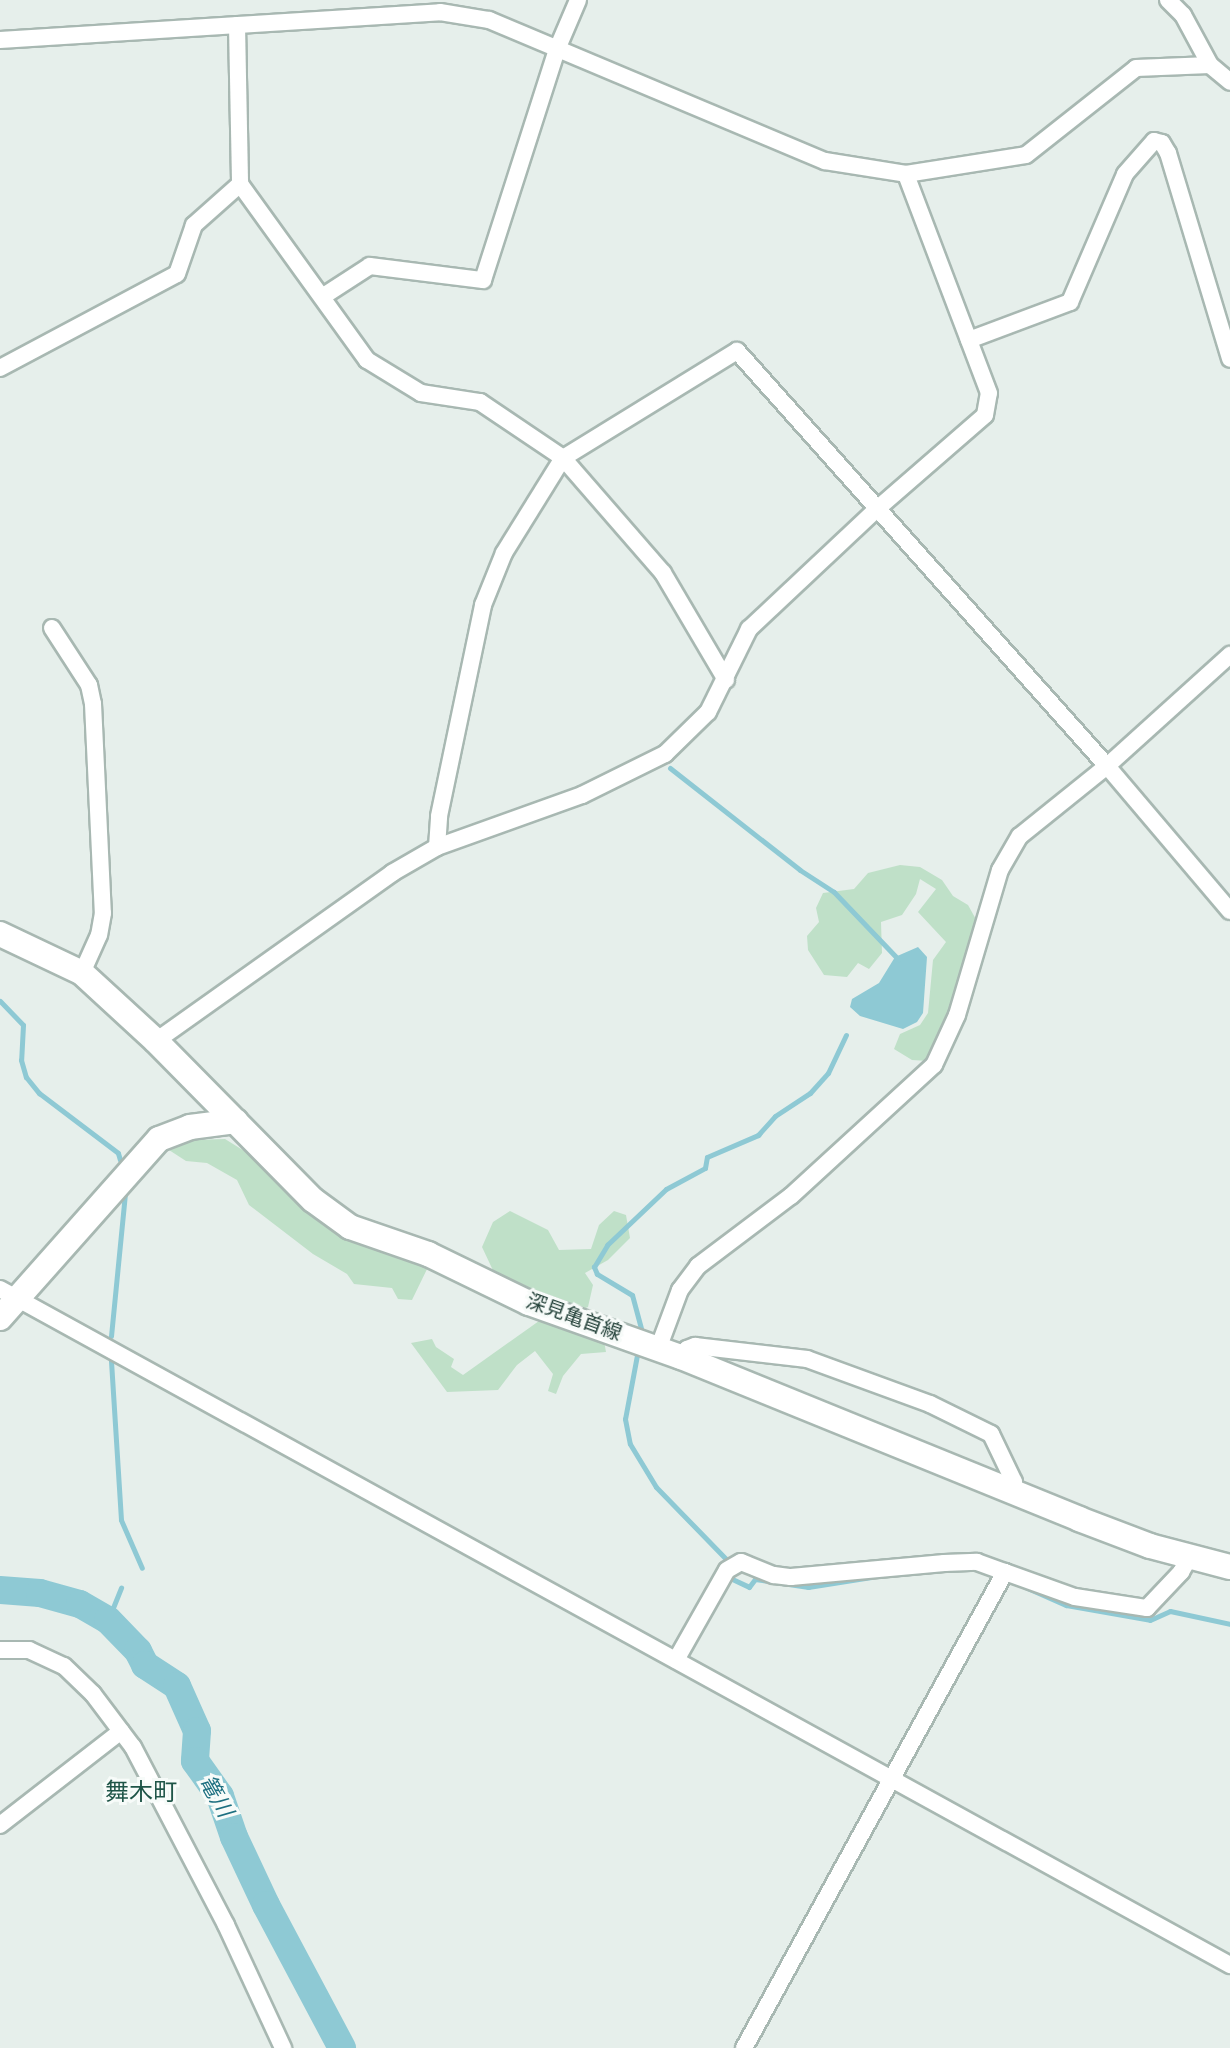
<!DOCTYPE html>
<meta charset="utf-8">
<style>
body{margin:0}
#map{position:relative;width:1230px;height:2048px;overflow:hidden;background:#e6efeb;font-family:"DM Sans","Noto Sans JP",sans-serif}
div>[style]{position:absolute}
.green>*{inset:0;background:#bfe0c8}
.water>*{inset:0;background:#8ec9d4}
.stream>*{height:5px;margin:-2.5px;padding:0 2.5px;transform-origin:2.5px;border-radius:2.5px;background:#8ec9d4}
.river>*{height:28px;margin:-14px;padding:0 14px;transform-origin:14px;border-radius:14px;background:#8ec9d4}
.roads{filter:drop-shadow(2px 0 #a8b8b2) drop-shadow(-2px 0 #a8b8b2) drop-shadow(0 2px #a8b8b2) drop-shadow(0 -2px #a8b8b2)}
.street>*{height:16px;margin:-8px;padding:0 8px;transform-origin:8px;border-radius:8px;background:#fff}
.secondary>*{height:24px;margin:-12px;padding:0 12px;transform-origin:12px;border-radius:12px;background:#fff}
span{translate:-50% -50%;white-space:nowrap;text-align:center;line-height:1.15;-webkit-text-stroke:6px #f7fbf9;paint-order:stroke}
.street-label{font-size:20px;color:#24423a}
.water-label{font-size:22px;color:#1c6f80;font-style:italic}
.quarter-label{font-size:24px;color:#1f5548}
</style>
<div id="map">
<div class="green">
<div style="clip-path:polygon(900px 865px,920px 867px,942px 880px,953px 896px,968px 905px,978px 923px,952px 1021px,928px 1061px,912px 1060px,894px 1049px,900px 1034px,920px 1025px,928px 1013px,933px 960px,946px 942px,918px 912px,936px 889px,920px 879px,916px 894px,902px 915px,881px 922px,882px 953px,869px 969px,858px 963px,847px 977px,824px 975px,808px 950px,807px 936px,819px 922px,816px 908px,823px 893px,854px 889px,868px 873px)"></div>
<div style="clip-path:polygon(225px 1139px,429px 1265px,412px 1300px,398px 1299px,392px 1288px,354px 1284px,347px 1274px,313px 1254px,249px 1205px,237px 1180px,207px 1163px,186px 1161px,169px 1150px,193px 1140px)"></div>
<div style="clip-path:polygon(510px 1211px,548px 1230px,559px 1250px,591px 1249px,599px 1225px,614px 1211px,626px 1215px,630px 1238px,608px 1260px,585px 1273px,593px 1285px,588px 1307px,576px 1312px,567px 1329px,604px 1341px,606px 1352px,581px 1354px,563px 1376px,556px 1394px,548px 1391px,553px 1374px,535px 1351px,517px 1365px,498px 1390px,447px 1392px,411px 1343px,432px 1339px,436px 1347px,454px 1359px,451px 1367px,463px 1375px,539px 1321px,546px 1305px,498px 1281px,482px 1247px,493px 1222px)"></div>
</div>
<div class="water">
<div style="clip-path:polygon(918px 947px,927px 957px,923px 1013px,917px 1022px,903px 1029px,860px 1016px,850px 1007px,852px 999px,879px 983px,895px 957px)"></div>
</div>
<div class="stream">
<div style="left:670px;top:768px;width:165px;rotate:38.1deg"></div>
<div style="left:800px;top:870px;width:40px;rotate:32.9deg"></div>
<div style="left:834px;top:892px;width:93px;rotate:46.3deg"></div>
<div style="left:0;top:1001px;width:33px;rotate:46deg"></div>
<div style="left:23px;top:1025px;width:35px;rotate:93deg"></div>
<div style="left:21px;top:1060px;width:18px;rotate:74deg"></div>
<div style="left:26px;top:1077px;width:21px;rotate:51deg"></div>
<div style="left:39px;top:1093px;width:99px;rotate:37.2deg"></div>
<div style="left:118px;top:1153px;width:7px;rotate:74deg"></div>
<div style="left:642px;top:1332px;width:38px;rotate:-105deg"></div>
<div style="left:632px;top:1295px;width:41px;rotate:-149deg"></div>
<div style="left:597px;top:1274px;width:8px;rotate:-113deg"></div>
<div style="left:594px;top:1267px;width:26px;rotate:-59deg"></div>
<div style="left:607px;top:1245px;width:81px;rotate:-43.5deg"></div>
<div style="left:666px;top:1189px;width:44px;rotate:-28.3deg"></div>
<div style="left:705px;top:1168px;width:11px;rotate:-80deg"></div>
<div style="left:707px;top:1157px;width:56px;rotate:-23.3deg"></div>
<div style="left:758px;top:1135px;width:25px;rotate:-48deg"></div>
<div style="left:775px;top:1116px;width:42px;rotate:-33.3deg"></div>
<div style="left:810px;top:1093px;width:27px;rotate:-48deg"></div>
<div style="left:828px;top:1073px;width:42px;rotate:-64.7deg"></div>
<div style="left:111px;top:1336px;width:145px;rotate:-84.4deg"></div>
<div style="left:637px;top:1355px;width:65px;rotate:100.6deg"></div>
<div style="left:625px;top:1419px;width:25px;rotate:79deg"></div>
<div style="left:630px;top:1444px;width:50px;rotate:58.8deg"></div>
<div style="left:656px;top:1487px;width:106px;rotate:45.8deg"></div>
<div style="left:111px;top:1361px;width:159px;rotate:86.4deg"></div>
<div style="left:121px;top:1520px;width:52px;rotate:66.4deg"></div>
<div style="left:730px;top:1573px;width:5px;rotate:90deg"></div>
<div style="left:730px;top:1578px;width:21px;rotate:25deg"></div>
<div style="left:749px;top:1587px;width:10px;rotate:-53deg"></div>
<div style="left:755px;top:1579px;width:54px;rotate:8.6deg"></div>
<div style="left:808px;top:1587px;width:64px;rotate:-9deg"></div>
<div style="left:1025px;top:1587px;width:45px;rotate:23.7deg"></div>
<div style="left:1066px;top:1605px;width:85px;rotate:10.1deg"></div>
<div style="left:1150px;top:1620px;width:22px;rotate:-24deg"></div>
<div style="left:1170px;top:1611px;width:61px;rotate:12.2deg"></div>
<div style="left:108px;top:1620px;width:35px;rotate:-68deg"></div>
</div>
<div class="river">
<div style="left:0;top:1590px;width:40px;rotate:4.3deg"></div>
<div style="left:40px;top:1593px;width:41px;rotate:15.4deg"></div>
<div style="left:80px;top:1604px;width:32px;rotate:30deg"></div>
<div style="left:108px;top:1620px;width:43px;rotate:45.9deg"></div>
<div style="left:138px;top:1651px;width:16px;rotate:63deg"></div>
<div style="left:145px;top:1665px;width:38px;rotate:33deg"></div>
<div style="left:177px;top:1686px;width:49px;rotate:66deg"></div>
<div style="left:197px;top:1731px;width:30px;rotate:94deg"></div>
<div style="left:195px;top:1761px;width:43px;rotate:54.5deg"></div>
<div style="left:220px;top:1796px;width:43px;rotate:71.1deg"></div>
<div style="left:234px;top:1837px;width:75px;rotate:64.8deg"></div>
<div style="left:266px;top:1905px;width:162px;rotate:62deg"></div>
</div>
<div class="roads">
<div class="street">
<div style="left:1168px;top:0;width:21px;rotate:45deg"></div>
<div style="left:1183px;top:15px;width:57px;rotate:61.6deg"></div>
<div style="left:1210px;top:65px;width:26px;rotate:40deg"></div>
<div style="left:237px;top:25px;width:159px;rotate:88.9deg"></div>
<div style="left:240px;top:184px;width:217px;rotate:54.2deg"></div>
<div style="left:367px;top:360px;width:63px;rotate:31.4deg"></div>
<div style="left:421px;top:393px;width:60px;rotate:8.7deg"></div>
<div style="left:480px;top:402px;width:100px;rotate:34deg"></div>
<div style="left:563px;top:458px;width:152px;rotate:49deg"></div>
<div style="left:663px;top:573px;width:124px;rotate:59.5deg"></div>
<div style="left:0;top:40px;width:441px;rotate:-3.6deg"></div>
<div style="left:440px;top:12px;width:50px;rotate:9.3deg"></div>
<div style="left:489px;top:20px;width:364px;rotate:22.8deg"></div>
<div style="left:825px;top:161px;width:82px;rotate:9.1deg"></div>
<div style="left:906px;top:174px;width:121px;rotate:-9deg"></div>
<div style="left:1026px;top:155px;width:140px;rotate:-38.3deg"></div>
<div style="left:1136px;top:68px;width:74px;rotate:-2.3deg"></div>
<div style="left:322px;top:297px;width:57px;rotate:-32.9deg"></div>
<div style="left:370px;top:266px;width:114px;rotate:7.1deg"></div>
<div style="left:483px;top:280px;width:245px;rotate:-72.2deg"></div>
<div style="left:558px;top:47px;width:51px;rotate:-66.9deg"></div>
<div style="left:969px;top:340px;width:108px;rotate:-20.6deg"></div>
<div style="left:1070px;top:302px;width:139px;rotate:-66.7deg"></div>
<div style="left:1125px;top:174px;width:44px;rotate:-48.7deg"></div>
<div style="left:1154px;top:141px;width:8px;rotate:14deg"></div>
<div style="left:1162px;top:143px;width:12px;rotate:59deg"></div>
<div style="left:1168px;top:153px;width:215px;rotate:73.2deg"></div>
<div style="left:0;top:368px;width:200px;rotate:-28deg"></div>
<div style="left:177px;top:274px;width:52px;rotate:-70.9deg"></div>
<div style="left:194px;top:225px;width:62px;rotate:-41.7deg"></div>
<div style="left:52px;top:628px;width:68px;rotate:57deg"></div>
<div style="left:89px;top:685px;width:19px;rotate:78deg"></div>
<div style="left:93px;top:704px;width:209px;rotate:87.3deg"></div>
<div style="left:103px;top:913px;width:22px;rotate:100deg"></div>
<div style="left:99px;top:935px;width:42px;rotate:114.1deg"></div>
<div style="left:437px;top:847px;width:31px;rotate:-86deg"></div>
<div style="left:439px;top:816px;width:216px;rotate:-78.2deg"></div>
<div style="left:483px;top:605px;width:56px;rotate:-68deg"></div>
<div style="left:504px;top:553px;width:112px;rotate:-58.2deg"></div>
<div style="left:563px;top:458px;width:204px;rotate:-31.6deg"></div>
<div style="left:737px;top:351px;width:556px;rotate:48.28deg"></div>
<div style="left:1107px;top:766px;width:190px;rotate:49.7deg"></div>
<div style="left:156px;top:1041px;width:290px;rotate:-35.4deg"></div>
<div style="left:392px;top:873px;width:52px;rotate:-30deg"></div>
<div style="left:437px;top:847px;width:154px;rotate:-19.7deg"></div>
<div style="left:582px;top:795px;width:93px;rotate:-26.3deg"></div>
<div style="left:665px;top:754px;width:60px;rotate:-44.3deg"></div>
<div style="left:708px;top:712px;width:93px;rotate:-63.7deg"></div>
<div style="left:749px;top:629px;width:175px;rotate:-43.2deg"></div>
<div style="left:877px;top:509px;width:143px;rotate:-41deg"></div>
<div style="left:985px;top:415px;width:22px;rotate:-80deg"></div>
<div style="left:989px;top:393px;width:234px;rotate:-110.8deg"></div>
<div style="left:0;top:1289px;width:1404px;rotate:28.79deg"></div>
<div style="left:658px;top:1349px;width:63px;rotate:-69.6deg"></div>
<div style="left:680px;top:1290px;width:30px;rotate:-53deg"></div>
<div style="left:698px;top:1266px;width:116px;rotate:-37deg"></div>
<div style="left:791px;top:1196px;width:194px;rotate:-42.5deg"></div>
<div style="left:934px;top:1065px;width:55px;rotate:-65.3deg"></div>
<div style="left:957px;top:1015px;width:151px;rotate:-73.5deg"></div>
<div style="left:1000px;top:870px;width:39px;rotate:-60deg"></div>
<div style="left:1020px;top:836px;width:112px;rotate:-38.8deg"></div>
<div style="left:1107px;top:766px;width:166px;rotate:-42.1deg"></div>
<div style="left:681px;top:1357px;width:10px;rotate:-53deg"></div>
<div style="left:687px;top:1349px;width:9px;rotate:-21deg"></div>
<div style="left:695px;top:1346px;width:113px;rotate:6.6deg"></div>
<div style="left:807px;top:1359px;width:131px;rotate:20.1deg"></div>
<div style="left:930px;top:1404px;width:68px;rotate:26.2deg"></div>
<div style="left:991px;top:1434px;width:53px;rotate:64.4deg"></div>
<div style="left:1014px;top:1482px;width:10px;rotate:90deg"></div>
<div style="left:0;top:1650px;width:29px"></div>
<div style="left:29px;top:1650px;width:38px;rotate:25deg"></div>
<div style="left:64px;top:1666px;width:40px;rotate:44deg"></div>
<div style="left:93px;top:1694px;width:66px;rotate:53deg"></div>
<div style="left:133px;top:1747px;width:201px;rotate:62.4deg"></div>
<div style="left:226px;top:1925px;width:136px;rotate:65.1deg"></div>
<div style="left:676px;top:1660px;width:103px;rotate:-60.5deg"></div>
<div style="left:727px;top:1570px;width:16px;rotate:-30deg"></div>
<div style="left:741px;top:1562px;width:35px;rotate:22deg"></div>
<div style="left:774px;top:1575px;width:17px;rotate:7deg"></div>
<div style="left:791px;top:1577px;width:154px;rotate:-5.2deg"></div>
<div style="left:944px;top:1563px;width:33px;rotate:-2deg"></div>
<div style="left:977px;top:1562px;width:30px;rotate:20deg"></div>
<div style="left:0;top:1825px;width:153px;rotate:-37.8deg"></div>
<div style="left:744px;top:2048px;width:543px;rotate:-61.26deg"></div>
<div style="left:1005px;top:1572px;width:74px;rotate:19.7deg"></div>
<div style="left:1075px;top:1597px;width:73px;rotate:8.7deg"></div>
<div style="left:1147px;top:1608px;width:50px;rotate:-46.6deg"></div>
<div style="left:1181px;top:1572px;width:16px;rotate:-60deg"></div>
</div>
<div class="secondary">
<div style="left:0;top:934px;width:91px;rotate:25.4deg"></div>
<div style="left:82px;top:973px;width:100px;rotate:42.6deg"></div>
<div style="left:156px;top:1041px;width:223px;rotate:45.4deg"></div>
<div style="left:313px;top:1200px;width:46px;rotate:36.1deg"></div>
<div style="left:350px;top:1227px;width:83px;rotate:19.1deg"></div>
<div style="left:428px;top:1254px;width:112px;rotate:25.9deg"></div>
<div style="left:529px;top:1303px;width:161px;rotate:19.6deg"></div>
<div style="left:681px;top:1357px;width:430px;rotate:22.1deg"></div>
<div style="left:1079px;top:1519px;width:76px;rotate:20.8deg"></div>
<div style="left:1150px;top:1546px;width:83px;rotate:14.7deg"></div>
<div style="left:0;top:1318px;width:239px;rotate:-48.4deg"></div>
<div style="left:159px;top:1139px;width:33px;rotate:-21deg"></div>
<div style="left:190px;top:1127px;width:46px;rotate:-7.4deg"></div>
</div>
</div>
<div class="street-label">
<span style="left:574px;top:1317px;rotate:20deg">深見亀首線</span>
</div>
<div class="water-label">
<span style="left:216px;top:1796px;rotate:60deg">篭川</span>
</div>
<div class="quarter-label">
<span style="left:141px;top:1792px">舞木町</span>
</div>
</div>
